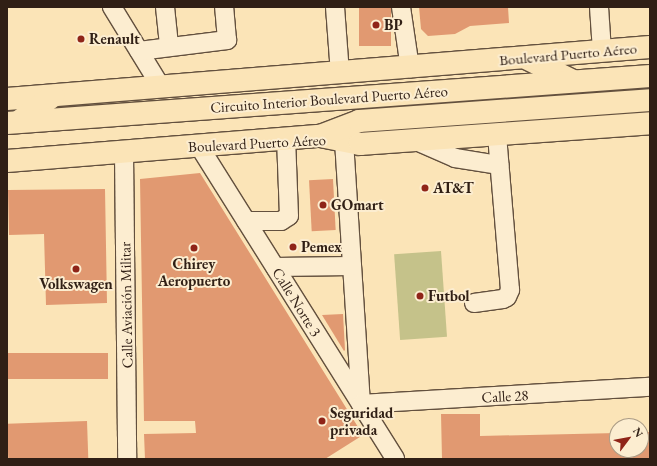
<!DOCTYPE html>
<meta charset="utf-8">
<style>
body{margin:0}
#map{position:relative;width:657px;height:466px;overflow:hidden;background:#fbe4b7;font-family:"EB Garamond",serif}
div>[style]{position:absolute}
.green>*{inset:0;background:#c5c28a;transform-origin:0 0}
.building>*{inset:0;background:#e19971;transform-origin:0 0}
.roads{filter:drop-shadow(1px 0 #63503e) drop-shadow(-1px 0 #63503e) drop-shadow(0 1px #63503e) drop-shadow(0 -1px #63503e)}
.minor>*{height:18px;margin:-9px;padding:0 9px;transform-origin:9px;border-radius:9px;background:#fcedd0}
.major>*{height:22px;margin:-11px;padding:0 11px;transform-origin:11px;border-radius:11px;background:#fbe4b7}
.highway>*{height:22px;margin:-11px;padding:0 11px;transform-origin:11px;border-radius:11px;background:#fbe4b7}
.dots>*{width:11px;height:11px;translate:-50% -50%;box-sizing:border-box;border:2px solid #fcedd0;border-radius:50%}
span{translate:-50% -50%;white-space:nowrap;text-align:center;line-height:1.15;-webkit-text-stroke:4px #fcedd0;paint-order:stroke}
.poi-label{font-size:15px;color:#301f15;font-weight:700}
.left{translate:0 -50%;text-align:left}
.street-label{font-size:15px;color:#301f15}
.frame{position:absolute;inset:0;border:8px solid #301f15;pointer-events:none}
.north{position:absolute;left:609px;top:418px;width:40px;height:40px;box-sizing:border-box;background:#fcedd0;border:1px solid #aa9b85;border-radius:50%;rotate:58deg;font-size:11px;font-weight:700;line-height:16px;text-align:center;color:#301f15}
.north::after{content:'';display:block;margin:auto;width:14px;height:18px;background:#8f2418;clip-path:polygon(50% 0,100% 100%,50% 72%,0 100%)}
</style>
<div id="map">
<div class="green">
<div style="left:441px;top:251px;width:86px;height:47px;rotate:86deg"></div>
</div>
<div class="building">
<div style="left:359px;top:7px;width:32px;height:39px"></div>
<div style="clip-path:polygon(419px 7px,508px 7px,509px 23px,470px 26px,455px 34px,428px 36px,421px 29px)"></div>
<div style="clip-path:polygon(200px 173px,363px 435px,325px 459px,145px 459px,144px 434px,196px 433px,195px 421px,144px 421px,140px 179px)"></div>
<div style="left:333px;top:179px;width:51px;height:24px;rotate:87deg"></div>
<div style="clip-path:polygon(105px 189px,107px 303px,46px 305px,44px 234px,9px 235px,8px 190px)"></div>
<div style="clip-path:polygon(343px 314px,345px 350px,344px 351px,322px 315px)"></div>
<div style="left:7px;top:353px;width:101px;height:26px"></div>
<div style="clip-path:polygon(441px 414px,480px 414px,480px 436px,617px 433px,617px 450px,641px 450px,641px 432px,650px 432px,650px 459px,442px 459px)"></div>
<div style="left:87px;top:421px;width:38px;height:80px;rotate:88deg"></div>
</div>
<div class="roads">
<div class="minor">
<div style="left:112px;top:7px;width:94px;rotate:58.5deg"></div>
<div style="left:165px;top:7px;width:39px;rotate:84deg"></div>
<div style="left:335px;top:7px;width:66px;rotate:85.7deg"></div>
<div style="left:401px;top:7px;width:62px;rotate:81.6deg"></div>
<div style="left:599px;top:7px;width:44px;rotate:86.1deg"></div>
<div style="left:139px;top:51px;width:89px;rotate:-7.1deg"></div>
<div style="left:227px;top:40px;width:33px;rotate:-95deg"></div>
<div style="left:414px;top:140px;width:45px;rotate:23.7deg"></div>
<div style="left:455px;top:158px;width:45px;rotate:9deg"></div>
<div style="left:344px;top:141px;width:261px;rotate:86.3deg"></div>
<div style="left:199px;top:146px;width:369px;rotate:57.9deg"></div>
<div style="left:124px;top:152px;width:307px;rotate:89.4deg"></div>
<div style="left:246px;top:221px;width:35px"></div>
<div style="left:281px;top:221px;width:9px;rotate:-32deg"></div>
<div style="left:289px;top:216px;width:77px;rotate:-92.2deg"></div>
<div style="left:275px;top:267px;width:77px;rotate:-0.7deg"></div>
<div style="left:474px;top:303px;width:29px;rotate:-8deg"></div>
<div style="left:503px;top:299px;width:4px;rotate:-27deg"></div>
<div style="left:507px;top:297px;width:8px;rotate:-67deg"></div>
<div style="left:510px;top:290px;width:157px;rotate:-94.8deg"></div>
<div style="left:361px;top:404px;width:289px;rotate:-3.4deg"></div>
</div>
<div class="major">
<div style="left:7px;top:99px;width:645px;rotate:-4.62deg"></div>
<div style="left:320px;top:136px;width:41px;rotate:11.3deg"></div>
<div style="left:360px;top:144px;width:291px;rotate:-4.1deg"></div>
</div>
<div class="highway">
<div style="left:528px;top:59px;width:50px;rotate:26.1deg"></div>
<div style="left:18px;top:122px;width:44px;rotate:-36.6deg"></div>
<div style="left:7px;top:123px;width:645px;rotate:-4.18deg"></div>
<div style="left:7px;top:161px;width:314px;rotate:-4.6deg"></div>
<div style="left:320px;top:136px;width:42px;rotate:-21deg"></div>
<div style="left:359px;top:121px;width:292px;rotate:-4.1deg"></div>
</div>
</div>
<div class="dots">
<div style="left:376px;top:25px;background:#8f2418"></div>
<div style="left:81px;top:39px;background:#8f2418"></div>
<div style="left:425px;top:188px;background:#8f2418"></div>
<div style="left:323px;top:205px;background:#8f2418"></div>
<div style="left:293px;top:247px;background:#8f2418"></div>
<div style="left:194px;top:248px;background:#8f2418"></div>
<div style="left:76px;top:269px;background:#8f2418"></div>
<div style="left:420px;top:296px;background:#8f2418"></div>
<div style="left:322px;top:421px;background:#8f2418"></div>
</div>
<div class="poi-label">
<span class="left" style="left:384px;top:25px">BP</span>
<span class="left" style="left:89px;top:39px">Renault</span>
<span class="left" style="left:433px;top:188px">AT&amp;T</span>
<span class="left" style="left:331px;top:205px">GOmart</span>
<span class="left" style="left:301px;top:247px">Pemex</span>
<span style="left:194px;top:272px">Chirey<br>Aeropuerto</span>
<span style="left:76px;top:284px">Volkswagen</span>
<span class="left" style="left:428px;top:296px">Futbol</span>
<span class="left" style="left:330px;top:421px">Seguridad<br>privada</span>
</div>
<div class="street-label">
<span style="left:568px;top:54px;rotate:-5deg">Boulevard Puerto Aéreo</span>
<span style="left:329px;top:99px;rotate:-4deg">Circuito Interior Boulevard Puerto Aéreo</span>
<span style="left:257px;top:143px;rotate:-3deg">Boulevard Puerto Aéreo</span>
<span style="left:297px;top:302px;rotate:58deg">Calle Norte 3</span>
<span style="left:126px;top:305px;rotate:-91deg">Calle Aviación Militar</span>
<span style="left:505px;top:396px;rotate:-3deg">Calle 28</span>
</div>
<div class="frame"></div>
<div class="north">N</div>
</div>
